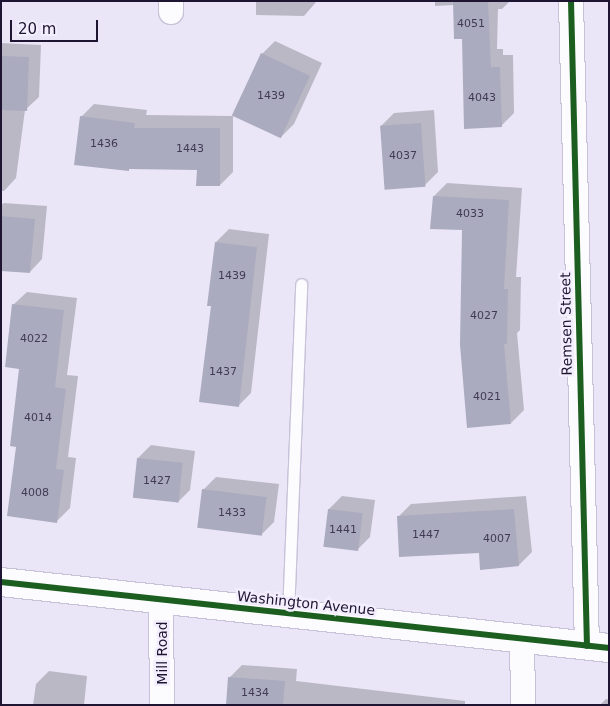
<!DOCTYPE html>
<style>
body{margin:0}
#map{position:relative;width:610px;height:706px;overflow:hidden;background:#eae6f7;font-family:"DejaVu Sans",sans-serif}
div>[style]{position:absolute}
.shadow>*{inset:0;background:#0003}
.building>*{inset:0;background:#ababbf;transform-origin:0 0}
.roads{filter:drop-shadow(1px 0 #c7c2d8) drop-shadow(-1px 0 #c7c2d8) drop-shadow(0 1px #c7c2d8) drop-shadow(0 -1px #c7c2d8)}
.lane>*{height:11px;margin:-5.5px;padding:0 5.5px;transform-origin:5.5px;border-radius:5.5px;background:#fcfbfe}
.street>*{height:24px;margin:-12px;padding:0 12px;transform-origin:12px;border-radius:12px;background:#fcfbfe}
.secondary>*{height:28px;margin:-14px;padding:0 14px;transform-origin:14px;border-radius:14px;background:#fcfbfe}
.cycleway>*{height:6px;margin:-3px;padding:0 3px;transform-origin:3px;border-radius:3px;background:#1b5e20}
span{translate:-50% -50%;white-space:nowrap;text-align:center;line-height:1.15;-webkit-text-stroke:5px #f2eefe;paint-order:stroke}
.number-label{font-size:11px;color:#413a55}
.number-label span{-webkit-text-stroke-width:0}
.street-label{font-size:14px;color:#1e1532}
.frame{position:absolute;inset:0;border:2px solid #1e1532;pointer-events:none}
.scale{position:absolute;left:10px;top:20px;width:88px;height:22px;box-sizing:border-box;border:2px solid #1e1532;border-top:0;padding-left:6px;font-size:15px;line-height:18px;white-space:nowrap;color:#1e1532;-webkit-text-stroke:4px #f2eefe;paint-order:stroke}
</style>
<div id="map">
<div class="shadow">
<div style="clip-path:polygon(256px 1px,317px 1px,304px 16px,256px 15px)"></div>
<div style="clip-path:polygon(435px 1px,510px 1px,502px 9px,498px 9px,497px 49px,503px 49px,503px 55px,513px 55px,514px 113px,501px 126px,463px 37px,454px 5px,435px 6px)"></div>
<div style="clip-path:polygon(275px 41px,322px 63px,294px 124px,281px 137px,262px 54px)"></div>
<div style="clip-path:polygon(1px 43px,41px 45px,39px 97px,25px 110px,16px 178px,4px 191px,1px 191px)"></div>
<div style="clip-path:polygon(94px 104px,147px 110px,146px 115px,233px 116px,233px 172px,220px 185px,198px 168px,130px 168px,128px 170px,81px 117px)"></div>
<div style="clip-path:polygon(434px 110px,438px 172px,425px 185px,381px 126px,394px 113px)"></div>
<div style="clip-path:polygon(447px 183px,522px 188px,516px 277px,521px 277px,520px 330px,517px 333px,524px 410px,511px 423px,464px 229px,434px 196px)"></div>
<div style="clip-path:polygon(4px 203px,47px 206px,42px 259px,30px 272px,1px 269px,1px 205px)"></div>
<div style="clip-path:polygon(229px 229px,269px 234px,251px 393px,238px 406px,212px 305px,208px 305px,216px 242px)"></div>
<div style="clip-path:polygon(27px 292px,77px 298px,67px 375px,78px 376px,68px 457px,76px 458px,70px 508px,57px 521px,17px 446px,21px 368px,14px 304px)"></div>
<div style="clip-path:polygon(151px 445px,195px 451px,190px 490px,177px 503px,138px 458px)"></div>
<div style="clip-path:polygon(216px 477px,279px 484px,274px 522px,261px 535px,203px 490px)"></div>
<div style="clip-path:polygon(342px 496px,375px 500px,370px 537px,357px 550px,325px 546px,329px 509px)"></div>
<div style="clip-path:polygon(526px 496px,532px 552px,519px 565px,480px 552px,398px 517px,411px 504px)"></div>
<div style="clip-path:polygon(242px 665px,297px 669px,296px 681px,465px 701px,465px 705px,227px 705px,229px 678px)"></div>
<div style="clip-path:polygon(49px 671px,87px 676px,84px 705px,33px 705px,36px 684px)"></div>
<div style="clip-path:polygon(606px 699px,609px 700px,609px 705px,600px 705px)"></div>
</div>
<div class="building">
<div style="clip-path:polygon(453px 1px,488px 1px,491px 67px,500px 67px,502px 127px,464px 129px,462px 39px,454px 39px)"></div>
<div style="left:261px;top:53px;width:54px;height:69px;rotate:25deg"></div>
<div style="left:1px;top:56px;width:28px;height:54px;rotate:2deg"></div>
<div style="clip-path:polygon(80px 116px,135px 123px,134px 128px,220px 128px,220px 186px,196px 186px,197px 170px,129px 169px,129px 171px,74px 165px)"></div>
<div style="left:421px;top:123px;width:64px;height:41px;rotate:86deg"></div>
<div style="clip-path:polygon(433px 196px,509px 200px,504px 289px,508px 289px,507px 344px,504px 344px,511px 424px,467px 428px,460px 345px,462px 230px,430px 229px)"></div>
<div style="clip-path:polygon(1px 216px,35px 219px,30px 273px,1px 271px)"></div>
<div style="clip-path:polygon(215px 242px,257px 247px,239px 407px,199px 402px,211px 306px,207px 306px)"></div>
<div style="clip-path:polygon(12px 304px,64px 310px,55px 387px,66px 389px,56px 469px,64px 470px,57px 523px,7px 516px,16px 447px,10px 446px,19px 369px,5px 367px)"></div>
<div style="left:137px;top:458px;width:46px;height:40px;rotate:6deg"></div>
<div style="left:202px;top:489px;width:65px;height:39px;rotate:7deg"></div>
<div style="left:328px;top:509px;width:35px;height:38px;rotate:7deg"></div>
<div style="clip-path:polygon(514px 509px,519px 566px,480px 570px,479px 553px,399px 557px,397px 516px)"></div>
<div style="clip-path:polygon(228px 677px,285px 681px,283px 705px,226px 705px)"></div>
</div>
<div class="roads">
<div class="lane">
<div style="left:288px;top:614px;width:330px;rotate:-87.7deg"></div>
</div>
<div class="street">
<div style="left:571px;top:1px;width:645px;rotate:88.58deg"></div>
<div style="left:171px;top:12px;width:11px;rotate:-90deg"></div>
<div style="left:161px;top:600px;width:105px;rotate:89.5deg"></div>
<div style="left:522px;top:638px;width:67px;rotate:89.1deg"></div>
</div>
<div class="secondary">
<div style="left:1px;top:582px;width:612px;rotate:6.2deg"></div>
</div>
</div>
<div class="cycleway">
<div style="left:571px;top:1px;width:645px;rotate:88.58deg"></div>
<div style="left:1px;top:582px;width:612px;rotate:6.2deg"></div>
</div>
<div class="number-label">
<span style="left:471px;top:24px">4051</span>
<span style="left:271px;top:96px">1439</span>
<span style="left:482px;top:98px">4043</span>
<span style="left:104px;top:144px">1436</span>
<span style="left:190px;top:149px">1443</span>
<span style="left:403px;top:156px">4037</span>
<span style="left:470px;top:214px">4033</span>
<span style="left:232px;top:276px">1439</span>
<span style="left:484px;top:316px">4027</span>
<span style="left:34px;top:339px">4022</span>
<span style="left:223px;top:372px">1437</span>
<span style="left:487px;top:397px">4021</span>
<span style="left:38px;top:418px">4014</span>
<span style="left:157px;top:481px">1427</span>
<span style="left:35px;top:493px">4008</span>
<span style="left:232px;top:513px">1433</span>
<span style="left:343px;top:530px">1441</span>
<span style="left:426px;top:535px">1447</span>
<span style="left:497px;top:539px">4007</span>
<span style="left:255px;top:693px">1434</span>
</div>
<div class="street-label">
<span style="left:566px;top:324px;rotate:-91deg">Remsen Street</span>
<span style="left:306px;top:603px;rotate:6deg">Washington Avenue</span>
<span style="left:162px;top:653px;rotate:-90deg">Mill Road</span>
</div>
<div class="frame"></div>
<div class="scale">20 m</div>
</div>
